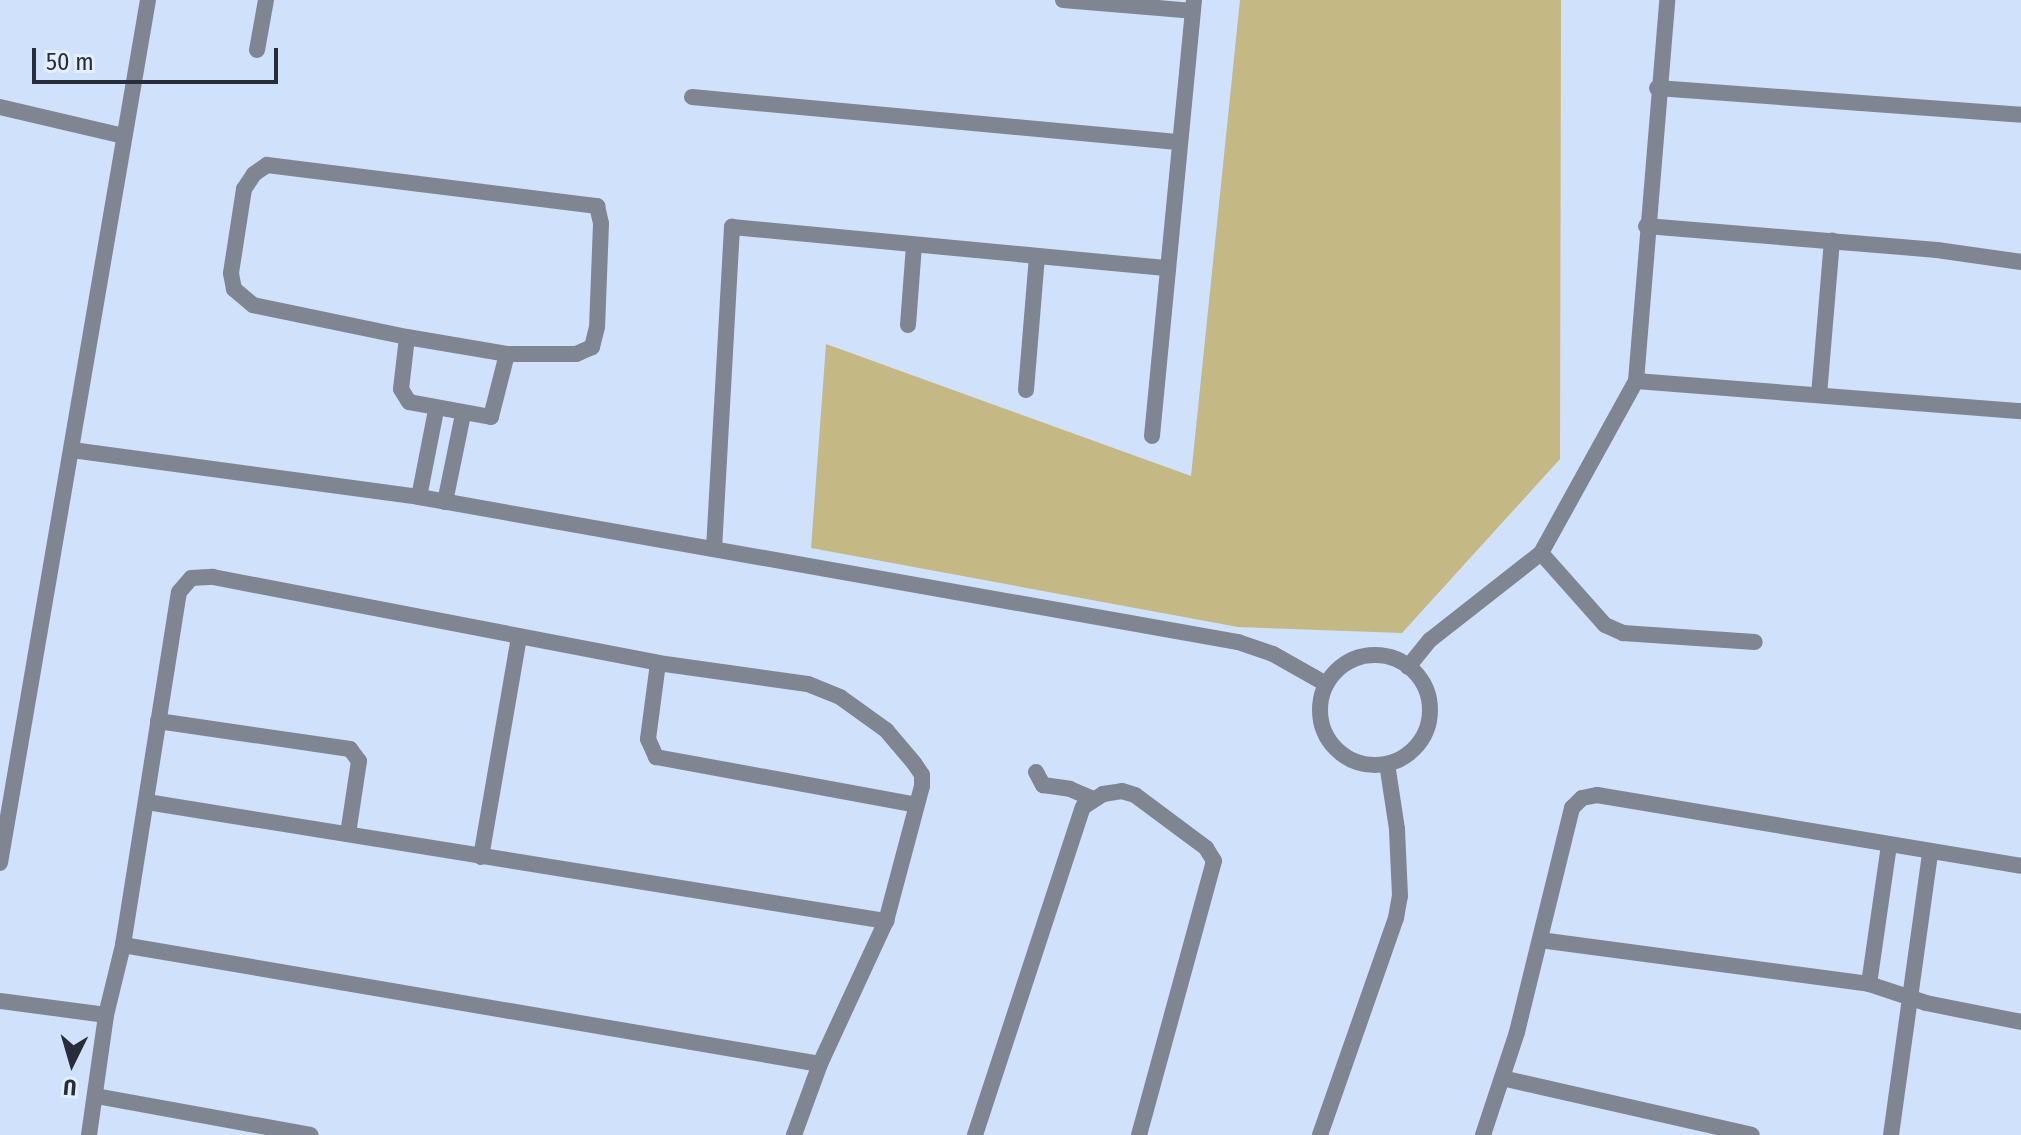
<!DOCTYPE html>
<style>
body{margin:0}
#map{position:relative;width:2021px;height:1135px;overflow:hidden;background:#d0e1fc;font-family:"Fira Sans Condensed",sans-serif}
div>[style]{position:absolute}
.green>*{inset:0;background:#c4b885}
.minor>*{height:16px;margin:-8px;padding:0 8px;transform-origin:8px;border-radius:8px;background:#7f8691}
.minor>.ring{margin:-8px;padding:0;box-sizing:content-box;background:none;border:16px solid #7f8691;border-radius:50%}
span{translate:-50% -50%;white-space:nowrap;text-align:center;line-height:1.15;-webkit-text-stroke:7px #e3eefe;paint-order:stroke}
.north{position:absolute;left:32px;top:1023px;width:80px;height:80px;-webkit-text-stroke:6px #e3eefe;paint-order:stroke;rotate:185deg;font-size:22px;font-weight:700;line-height:32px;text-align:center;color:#282e39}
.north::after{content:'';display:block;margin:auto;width:28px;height:36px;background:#282e39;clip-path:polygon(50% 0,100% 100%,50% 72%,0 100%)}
.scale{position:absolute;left:32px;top:48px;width:246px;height:36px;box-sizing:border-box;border:4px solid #282e39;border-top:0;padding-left:10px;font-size:24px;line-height:28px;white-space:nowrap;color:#282e39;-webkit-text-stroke:6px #e3eefe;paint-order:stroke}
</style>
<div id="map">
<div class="green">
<div style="clip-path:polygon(1240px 0,1561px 0,1560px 459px,1402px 633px,1238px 627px,811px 548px,826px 344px,1191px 476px)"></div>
</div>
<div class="minor">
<div style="left:1063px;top:0;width:130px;rotate:4.8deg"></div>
<div style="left:257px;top:50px;width:51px;rotate:-79.8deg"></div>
<div style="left:1657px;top:88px;width:365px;rotate:4.2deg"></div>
<div style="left:692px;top:97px;width:490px;rotate:5.3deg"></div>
<div style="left:0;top:107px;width:127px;rotate:13.2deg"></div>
<div style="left:267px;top:165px;width:333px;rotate:7.1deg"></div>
<div style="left:597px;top:206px;width:18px;rotate:77deg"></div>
<div style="left:601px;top:224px;width:103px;rotate:92.2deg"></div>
<div style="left:597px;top:327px;width:21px;rotate:104deg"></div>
<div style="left:592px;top:347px;width:17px;rotate:156deg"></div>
<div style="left:576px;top:354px;width:69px;rotate:180deg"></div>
<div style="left:507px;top:354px;width:65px;rotate:104.3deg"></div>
<div style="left:491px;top:417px;width:83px;rotate:-169.6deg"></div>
<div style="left:409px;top:402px;width:15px;rotate:-122deg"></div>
<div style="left:401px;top:389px;width:52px;rotate:-83.4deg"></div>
<div style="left:407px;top:337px;width:157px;rotate:-168.3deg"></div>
<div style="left:253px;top:305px;width:25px;rotate:-140deg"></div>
<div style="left:234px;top:289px;width:16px;rotate:-101deg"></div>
<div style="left:231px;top:273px;width:85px;rotate:-81.2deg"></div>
<div style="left:244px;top:189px;width:18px;rotate:-56deg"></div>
<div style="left:254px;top:174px;width:16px;rotate:-35deg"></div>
<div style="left:1646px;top:226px;width:292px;rotate:4.7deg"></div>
<div style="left:1937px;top:250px;width:85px;rotate:8.1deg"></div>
<div style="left:908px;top:325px;width:80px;rotate:-85.7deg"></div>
<div style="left:407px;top:337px;width:101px;rotate:9.6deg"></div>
<div style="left:1636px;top:381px;width:386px;rotate:4.5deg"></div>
<div style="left:1026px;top:390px;width:134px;rotate:-85.3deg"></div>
<div style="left:1819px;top:395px;width:155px;rotate:-85.2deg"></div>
<div style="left:1152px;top:436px;width:438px;rotate:-84.5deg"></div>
<div style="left:72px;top:450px;width:350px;rotate:7.7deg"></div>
<div style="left:419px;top:497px;width:832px;rotate:10.04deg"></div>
<div style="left:1238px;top:642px;width:37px;rotate:19deg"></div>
<div style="left:1273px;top:654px;width:61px;rotate:29.5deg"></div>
<div style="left:419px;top:497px;width:89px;rotate:-78.9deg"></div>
<div style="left:445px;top:502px;width:90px;rotate:-78.4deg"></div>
<div style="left:714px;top:549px;width:323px;rotate:-86.8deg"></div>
<div style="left:732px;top:227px;width:438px;rotate:5.4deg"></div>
<div style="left:1541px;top:553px;width:96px;rotate:48.4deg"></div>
<div style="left:1605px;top:625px;width:20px;rotate:24deg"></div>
<div style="left:1623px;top:633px;width:132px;rotate:3.9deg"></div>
<div class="ring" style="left:1320px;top:655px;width:94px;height:94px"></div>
<div style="left:658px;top:663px;width:77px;rotate:97.5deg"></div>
<div style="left:648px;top:739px;width:20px;rotate:66deg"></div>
<div style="left:656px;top:757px;width:265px;rotate:10.4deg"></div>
<div style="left:1408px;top:667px;width:35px;rotate:-51deg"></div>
<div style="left:1430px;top:640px;width:141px;rotate:-38.1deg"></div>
<div style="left:1541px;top:553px;width:196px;rotate:-61.1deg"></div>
<div style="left:1636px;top:381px;width:382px;rotate:-85.3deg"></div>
<div style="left:158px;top:721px;width:194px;rotate:8.3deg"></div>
<div style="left:350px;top:749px;width:15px;rotate:53deg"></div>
<div style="left:359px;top:761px;width:74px;rotate:98.6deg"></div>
<div style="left:1036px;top:772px;width:15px;rotate:62deg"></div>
<div style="left:1043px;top:785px;width:27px;rotate:8deg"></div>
<div style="left:1070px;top:789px;width:25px;rotate:23deg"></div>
<div style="left:147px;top:802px;width:749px;rotate:9.15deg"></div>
<div style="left:481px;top:857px;width:224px;rotate:-80.2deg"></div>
<div style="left:0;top:863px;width:876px;rotate:-80.27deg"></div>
<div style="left:1540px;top:940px;width:332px;rotate:7.6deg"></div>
<div style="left:1869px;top:984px;width:139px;rotate:-81.8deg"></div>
<div style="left:123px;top:945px;width:707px;rotate:9.69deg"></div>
<div style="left:1869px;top:984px;width:60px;rotate:18.4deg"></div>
<div style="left:1926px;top:1003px;width:97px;rotate:11.3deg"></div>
<div style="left:0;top:1001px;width:107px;rotate:7.5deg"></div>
<div style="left:106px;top:1015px;width:72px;rotate:-76.3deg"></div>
<div style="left:123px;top:945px;width:357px;rotate:-81deg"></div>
<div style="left:179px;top:592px;width:18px;rotate:-49deg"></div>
<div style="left:191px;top:578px;width:22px;rotate:-3deg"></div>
<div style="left:213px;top:577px;width:453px;rotate:10.9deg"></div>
<div style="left:658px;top:663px;width:151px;rotate:8deg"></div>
<div style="left:808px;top:684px;width:35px;rotate:22deg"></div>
<div style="left:840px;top:697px;width:57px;rotate:35.7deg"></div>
<div style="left:886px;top:730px;width:43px;rotate:49.7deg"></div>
<div style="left:914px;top:763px;width:14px;rotate:56deg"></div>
<div style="left:922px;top:775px;width:11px;rotate:90deg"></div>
<div style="left:922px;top:786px;width:140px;rotate:104.9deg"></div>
<div style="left:886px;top:921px;width:157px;rotate:114.8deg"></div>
<div style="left:820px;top:1064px;width:76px;rotate:110.1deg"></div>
<div style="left:1502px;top:1078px;width:256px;rotate:12.8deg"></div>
<div style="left:96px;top:1096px;width:218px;rotate:10.3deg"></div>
<div style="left:89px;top:1135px;width:121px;rotate:-81.9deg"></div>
<div style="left:975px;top:1135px;width:345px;rotate:-71.8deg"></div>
<div style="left:1083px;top:807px;width:24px;rotate:-33deg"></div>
<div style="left:1103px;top:794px;width:19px;rotate:-9deg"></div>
<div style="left:1122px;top:791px;width:14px;rotate:17deg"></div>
<div style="left:1135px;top:795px;width:89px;rotate:36.7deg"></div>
<div style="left:1206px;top:848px;width:15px;rotate:58deg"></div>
<div style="left:1214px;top:861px;width:284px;rotate:105.3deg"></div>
<div style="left:1320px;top:1135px;width:230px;rotate:-70.7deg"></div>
<div style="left:1396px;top:918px;width:22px;rotate:-80deg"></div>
<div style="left:1400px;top:896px;width:67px;rotate:-92.6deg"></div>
<div style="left:1397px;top:829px;width:66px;rotate:-98.7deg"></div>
<div style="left:1483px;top:1135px;width:108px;rotate:-71.7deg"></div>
<div style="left:1517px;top:1032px;width:231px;rotate:-76.2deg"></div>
<div style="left:1572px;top:808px;width:14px;rotate:-45deg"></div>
<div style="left:1582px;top:798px;width:15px;rotate:-11deg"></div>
<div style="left:1597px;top:795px;width:430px;rotate:9.5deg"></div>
<div style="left:1891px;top:1135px;width:285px;rotate:-82.1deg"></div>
</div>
<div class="north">U</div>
<div class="scale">50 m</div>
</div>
